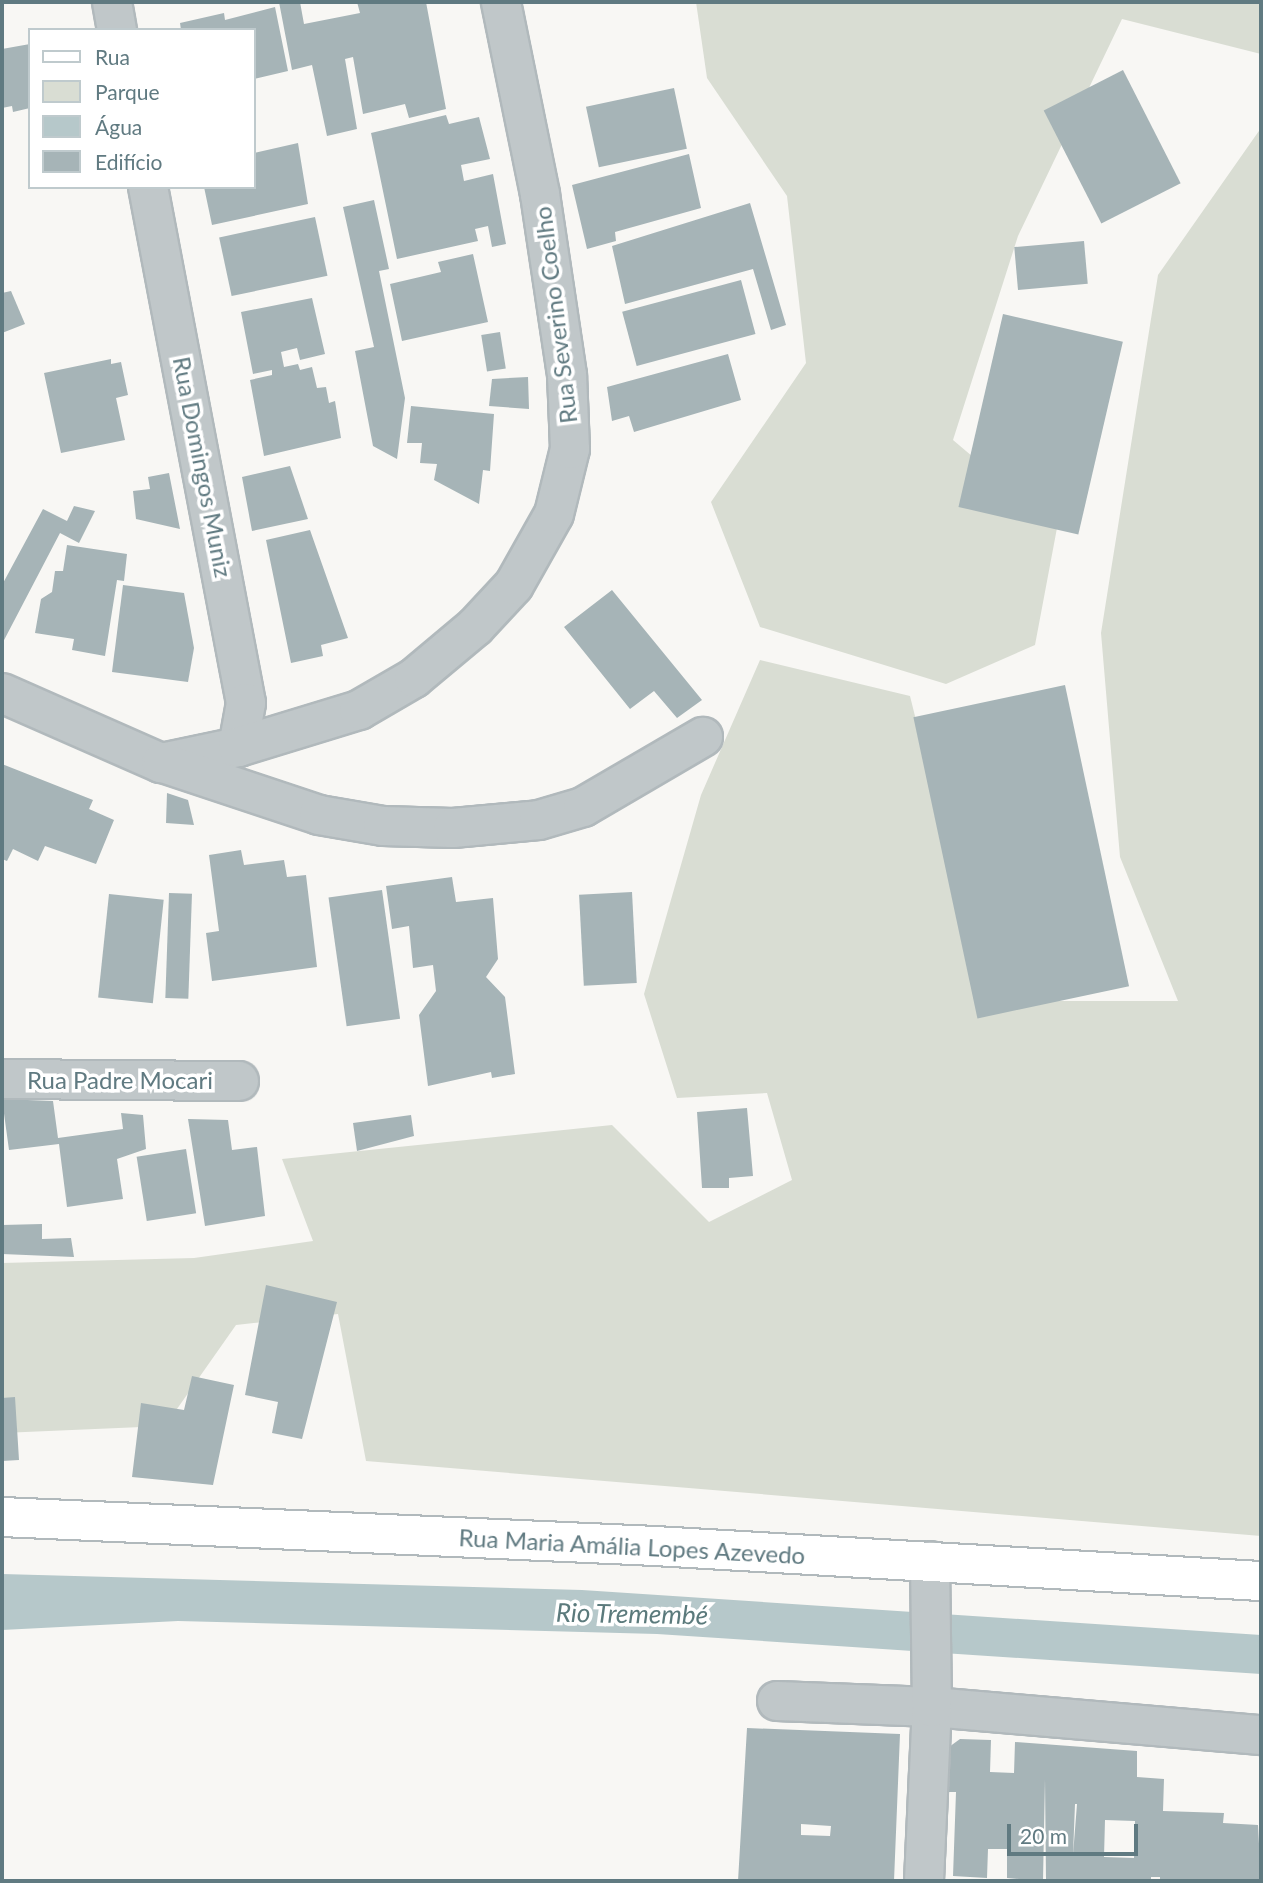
<!DOCTYPE html>
<meta charset="utf-8">
<style>
body{margin:0}
#map{position:relative;width:1263px;height:1883px;overflow:hidden;background:#f8f7f4;font-family:Lato,sans-serif}
div>[style]{position:absolute}
.green>*{inset:0;background:#d9ddd3}
.water>*{inset:0;background:#b6c8ca}
.building>*{inset:0;background:#a6b4b7;transform-origin:0 0}
.roads{filter:drop-shadow(2px 0 #b1b9bc) drop-shadow(-2px 0 #b1b9bc) drop-shadow(0 2px #b1b9bc) drop-shadow(0 -2px #b1b9bc)}
.minor>*{height:38px;margin:-19px;padding:0 19px;transform-origin:19px;border-radius:19px;background:#c0c7c9}
.major>*{height:38px;margin:-19px;padding:0 19px;transform-origin:19px;border-radius:19px;background:#fff}
span{translate:-50% -50%;white-space:nowrap;text-align:center;line-height:1.15;-webkit-text-stroke:7px #fff;paint-order:stroke}
.street-label{font-size:24px;color:#607a81}
.water-label{font-size:26px;color:#5b7a7c;font-style:italic}
.frame{position:absolute;inset:0;border:4px solid #607a81;pointer-events:none}
.legend{position:absolute;left:28px;top:28px;width:228px;height:161px;box-sizing:border-box;background:#fff;border:2px solid #bfcacd;margin:0;padding:9px 12px;list-style:none;font-size:21px;color:#607a81}
.legend li{display:flex;align-items:center;gap:14px;height:35px}
.legend b{width:35px;border:2px solid #bfcacd}
.scale{position:absolute;left:1007px;top:1824px;width:131px;height:32px;box-sizing:border-box;border:4px solid #607a81;border-top:0;padding-left:9px;font-size:21px;line-height:24px;white-space:nowrap;color:#607a81;-webkit-text-stroke:5px #fff;paint-order:stroke}
</style>
<div id="map">
<div class="green">
<div style="clip-path:polygon(696px 2px,1261px 2px,1261px 54px,1122px 19px,1018px 236px,953px 440px,1057px 528px,1035px 645px,946px 684px,760px 627px,711px 502px,806px 363px,787px 196px,707px 78px)"></div>
<div style="clip-path:polygon(1261px 128px,1261px 1536px,366px 1461px,338px 1314px,236px 1325px,165px 1426px,2px 1433px,2px 1263px,194px 1258px,313px 1241px,282px 1159px,612px 1125px,709px 1222px,792px 1180px,767px 1093px,677px 1098px,644px 994px,701px 795px,760px 660px,910px 696px,986px 1001px,1178px 1001px,1120px 857px,1101px 633px,1158px 275px)"></div>
</div>
<div class="water">
<div style="clip-path:polygon(2px 1574px,582px 1590px,1261px 1635px,1261px 1674px,657px 1634px,178px 1621px,2px 1630px)"></div>
</div>
<div class="building">
<div style="clip-path:polygon(279px 2px,300px 2px,304px 24px,360px 13px,357px 2px,426px 2px,446px 109px,409px 118px,405px 104px,363px 114px,353px 57px,345px 59px,357px 129px,327px 136px,312px 65px,292px 70px)"></div>
<div style="clip-path:polygon(275px 7px,288px 71px,254px 79px,254px 30px,181px 30px,180px 23px,224px 13px,225px 20px)"></div>
<div style="clip-path:polygon(30px 44px,30px 108px,13px 112px,12px 106px,2px 108px,2px 49px)"></div>
<div style="left:1123px;top:70px;width:127px;height:89px;rotate:63deg"></div>
<div style="left:674px;top:88px;width:62px;height:90px;rotate:78deg"></div>
<div style="clip-path:polygon(446px 115px,449px 124px,479px 117px,490px 159px,461px 165px,464px 181px,493px 174px,506px 244px,492px 247px,488px 226px,475px 229px,478px 241px,397px 259px,371px 133px)"></div>
<div style="clip-path:polygon(298px 143px,308px 204px,212px 225px,204px 187px,254px 187px,254px 153px)"></div>
<div style="clip-path:polygon(689px 154px,701px 208px,615px 232px,616px 241px,587px 249px,572px 185px)"></div>
<div style="clip-path:polygon(374px 200px,389px 269px,379px 271px,405px 398px,397px 459px,373px 446px,355px 351px,374px 347px,343px 207px)"></div>
<div style="clip-path:polygon(750px 203px,786px 325px,771px 330px,753px 269px,625px 304px,612px 246px)"></div>
<div style="left:315px;top:217px;width:60px;height:98px;rotate:78deg"></div>
<div style="left:1084px;top:241px;width:43px;height:70px;rotate:85deg"></div>
<div style="clip-path:polygon(473px 254px,488px 322px,402px 341px,390px 284px,441px 272px,438px 262px)"></div>
<div style="left:741px;top:280px;width:56px;height:123px;rotate:75deg"></div>
<div style="clip-path:polygon(11px 291px,25px 324px,2px 333px,2px 293px)"></div>
<div style="clip-path:polygon(312px 298px,325px 354px,300px 360px,297px 348px,281px 352px,284px 367px,298px 364px,300px 370px,312px 367px,317px 388px,326px 387px,329px 403px,335px 401px,341px 438px,264px 456px,250px 380px,272px 375px,272px 370px,253px 374px,241px 312px)"></div>
<div style="left:1003px;top:314px;width:123px;height:198px;rotate:13deg"></div>
<div style="left:500px;top:332px;width:37px;height:19px;rotate:81deg"></div>
<div style="clip-path:polygon(728px 354px,741px 400px,634px 432px,629px 416px,612px 421px,607px 387px)"></div>
<div style="clip-path:polygon(111px 359px,111px 364px,121px 362px,128px 395px,116px 398px,125px 440px,61px 453px,44px 373px)"></div>
<div style="clip-path:polygon(528px 377px,529px 409px,489px 406px,492px 379px)"></div>
<div style="clip-path:polygon(411px 406px,494px 414px,490px 471px,483px 470px,479px 504px,434px 480px,437px 464px,420px 463px,422px 443px,407px 443px)"></div>
<div style="clip-path:polygon(290px 466px,308px 519px,252px 531px,242px 477px)"></div>
<div style="clip-path:polygon(169px 473px,180px 529px,136px 519px,133px 491px,150px 489px,148px 477px)"></div>
<div style="clip-path:polygon(74px 506px,95px 511px,79px 543px,60px 533px,2px 644px,2px 585px,43px 509px,67px 521px)"></div>
<div style="clip-path:polygon(310px 530px,348px 638px,321px 645px,323px 656px,291px 663px,266px 540px)"></div>
<div style="clip-path:polygon(67px 545px,127px 554px,124px 581px,117px 580px,105px 656px,72px 650px,74px 639px,35px 633px,41px 599px,52px 592px,55px 571px,63px 571px)"></div>
<div style="clip-path:polygon(123px 585px,184px 593px,194px 648px,188px 682px,112px 672px)"></div>
<div style="clip-path:polygon(612px 590px,702px 700px,677px 718px,654px 691px,630px 709px,564px 627px)"></div>
<div style="left:1065px;top:685px;width:308px;height:155px;rotate:78deg"></div>
<div style="clip-path:polygon(2px 764px,93px 800px,89px 809px,114px 820px,96px 864px,45px 846px,38px 861px,13px 849px,7px 861px,2px 859px)"></div>
<div style="clip-path:polygon(167px 793px,188px 800px,194px 825px,166px 823px)"></div>
<div style="clip-path:polygon(241px 850px,244px 865px,284px 860px,287px 877px,306px 875px,317px 967px,212px 981px,206px 933px,219px 931px,209px 855px)"></div>
<div style="clip-path:polygon(452px 877px,456px 902px,493px 898px,498px 959px,486px 977px,505px 997px,515px 1074px,492px 1078px,491px 1072px,428px 1086px,419px 1015px,436px 991px,433px 965px,413px 968px,409px 926px,392px 929px,386px 886px)"></div>
<div style="left:382px;top:890px;width:130px;height:54px;rotate:82deg"></div>
<div style="left:632px;top:892px;width:91px;height:53px;rotate:87deg"></div>
<div style="left:169px;top:893px;width:23px;height:105px;rotate:2deg"></div>
<div style="left:109px;top:894px;width:55px;height:104px;rotate:6deg"></div>
<div style="clip-path:polygon(2px 1099px,53px 1101px,58px 1138px,123px 1129px,121px 1113px,143px 1115px,146px 1149px,117px 1159px,123px 1199px,67px 1207px,59px 1144px,9px 1150px)"></div>
<div style="clip-path:polygon(747px 1108px,753px 1176px,729px 1178px,729px 1188px,702px 1188px,697px 1112px)"></div>
<div style="clip-path:polygon(411px 1115px,414px 1136px,357px 1151px,353px 1123px)"></div>
<div style="clip-path:polygon(188px 1119px,228px 1120px,232px 1150px,257px 1147px,265px 1216px,205px 1226px)"></div>
<div style="left:186px;top:1149px;width:65px;height:50px;rotate:81deg"></div>
<div style="clip-path:polygon(42px 1224px,42px 1239px,71px 1238px,74px 1257px,2px 1254px,2px 1225px)"></div>
<div style="clip-path:polygon(266px 1285px,337px 1302px,302px 1439px,272px 1433px,278px 1402px,245px 1395px)"></div>
<div style="clip-path:polygon(192px 1376px,234px 1385px,213px 1485px,132px 1477px,141px 1403px,184px 1410px)"></div>
<div style="clip-path:polygon(15px 1397px,19px 1460px,2px 1461px,2px 1398px)"></div>
<div style="clip-path:polygon(evenodd,747px 1728px,900px 1734px,894px 1881px,738px 1881px,747px 1728px,801px 1824px,831px 1826px,830px 1836px,801px 1835px,801px 1824px)"></div>
<div style="clip-path:polygon(evenodd,960px 1739px,991px 1740px,990px 1772px,1014px 1773px,1015px 1742px,1137px 1751px,1137px 1777px,1164px 1779px,1163px 1811px,1224px 1813px,1223px 1823px,1258px 1825px,1261px 1881px,1160px 1881px,1160px 1877px,1151px 1877px,1151px 1881px,1046px 1881px,1045px 1779px,1043px 1881px,1007px 1878px,1007px 1849px,988px 1849px,987px 1878px,953px 1876px,956px 1792px,947px 1792px,949px 1747px,960px 1739px,1075px 1804px,1077px 1804px,1073px 1855px,1075px 1804px,960px 1739px,1105px 1820px,1135px 1821px,1134px 1858px,1104px 1857px,1105px 1820px)"></div>
</div>
<div class="roads">
<div class="minor">
<div style="left:112px;top:2px;width:28px;rotate:80deg"></div>
<div style="left:148px;top:187px;width:525px;rotate:79.25deg"></div>
<div style="left:246px;top:703px;width:45px;rotate:100.3deg"></div>
<div style="left:2px;top:693px;width:174px;rotate:23.8deg"></div>
<div style="left:161px;top:763px;width:79px;rotate:-11.7deg"></div>
<div style="left:238px;top:747px;width:127px;rotate:-17deg"></div>
<div style="left:359px;top:710px;width:64px;rotate:-30.2deg"></div>
<div style="left:414px;top:678px;width:80px;rotate:-39.9deg"></div>
<div style="left:475px;top:627px;width:57px;rotate:-47.1deg"></div>
<div style="left:514px;top:585px;width:81px;rotate:-60.6deg"></div>
<div style="left:554px;top:514px;width:67px;rotate:-76.2deg"></div>
<div style="left:570px;top:449px;width:74px;rotate:-92.3deg"></div>
<div style="left:567px;top:375px;width:183px;rotate:-98.5deg"></div>
<div style="left:540px;top:194px;width:196px;rotate:-101.5deg"></div>
<div style="left:163px;top:763px;width:164px;rotate:18.4deg"></div>
<div style="left:319px;top:815px;width:65px;rotate:9.8deg"></div>
<div style="left:383px;top:826px;width:70px;rotate:1.6deg"></div>
<div style="left:453px;top:828px;width:86px;rotate:-5.3deg"></div>
<div style="left:539px;top:820px;width:46px;rotate:-16.5deg"></div>
<div style="left:583px;top:807px;width:139px;rotate:-30.3deg"></div>
<div style="left:2px;top:1079px;width:237px;rotate:0.5deg"></div>
<div style="left:777px;top:1701px;width:155px;rotate:2.2deg"></div>
<div style="left:932px;top:1707px;width:330px;rotate:4.9deg"></div>
<div style="left:924px;top:1881px;width:174px;rotate:-87.4deg"></div>
<div style="left:932px;top:1707px;width:146px;rotate:-90.8deg"></div>
</div>
<div class="major">
<div style="left:2px;top:1517px;width:654px;rotate:2.54deg"></div>
<div style="left:655px;top:1546px;width:607px;rotate:3.31deg"></div>
</div>
</div>
<div class="street-label">
<span style="left:555px;top:315px;rotate:-97deg">Rua Severino Coelho</span>
<span style="left:203px;top:467px;rotate:79deg">Rua Domingos Muniz</span>
<span style="left:120px;top:1080px">Rua Padre Mocari</span>
<span style="left:632px;top:1546px;rotate:3deg">Rua Maria Amália Lopes Azevedo</span>
</div>
<div class="water-label">
<span style="left:632px;top:1614px;rotate:1deg">Rio Tremembé</span>
</div>
<div class="frame"></div>
<ul class="legend">
<li><b style="height:9px;background:#fff"></b>Rua</li>
<li><b style="height:19px;background:#d9ddd3"></b>Parque</li>
<li><b style="height:19px;background:#b6c8ca"></b>Água</li>
<li><b style="height:19px;background:#a6b4b7"></b>Edifício</li>
</ul>
<div class="scale">20 m</div>
</div>
